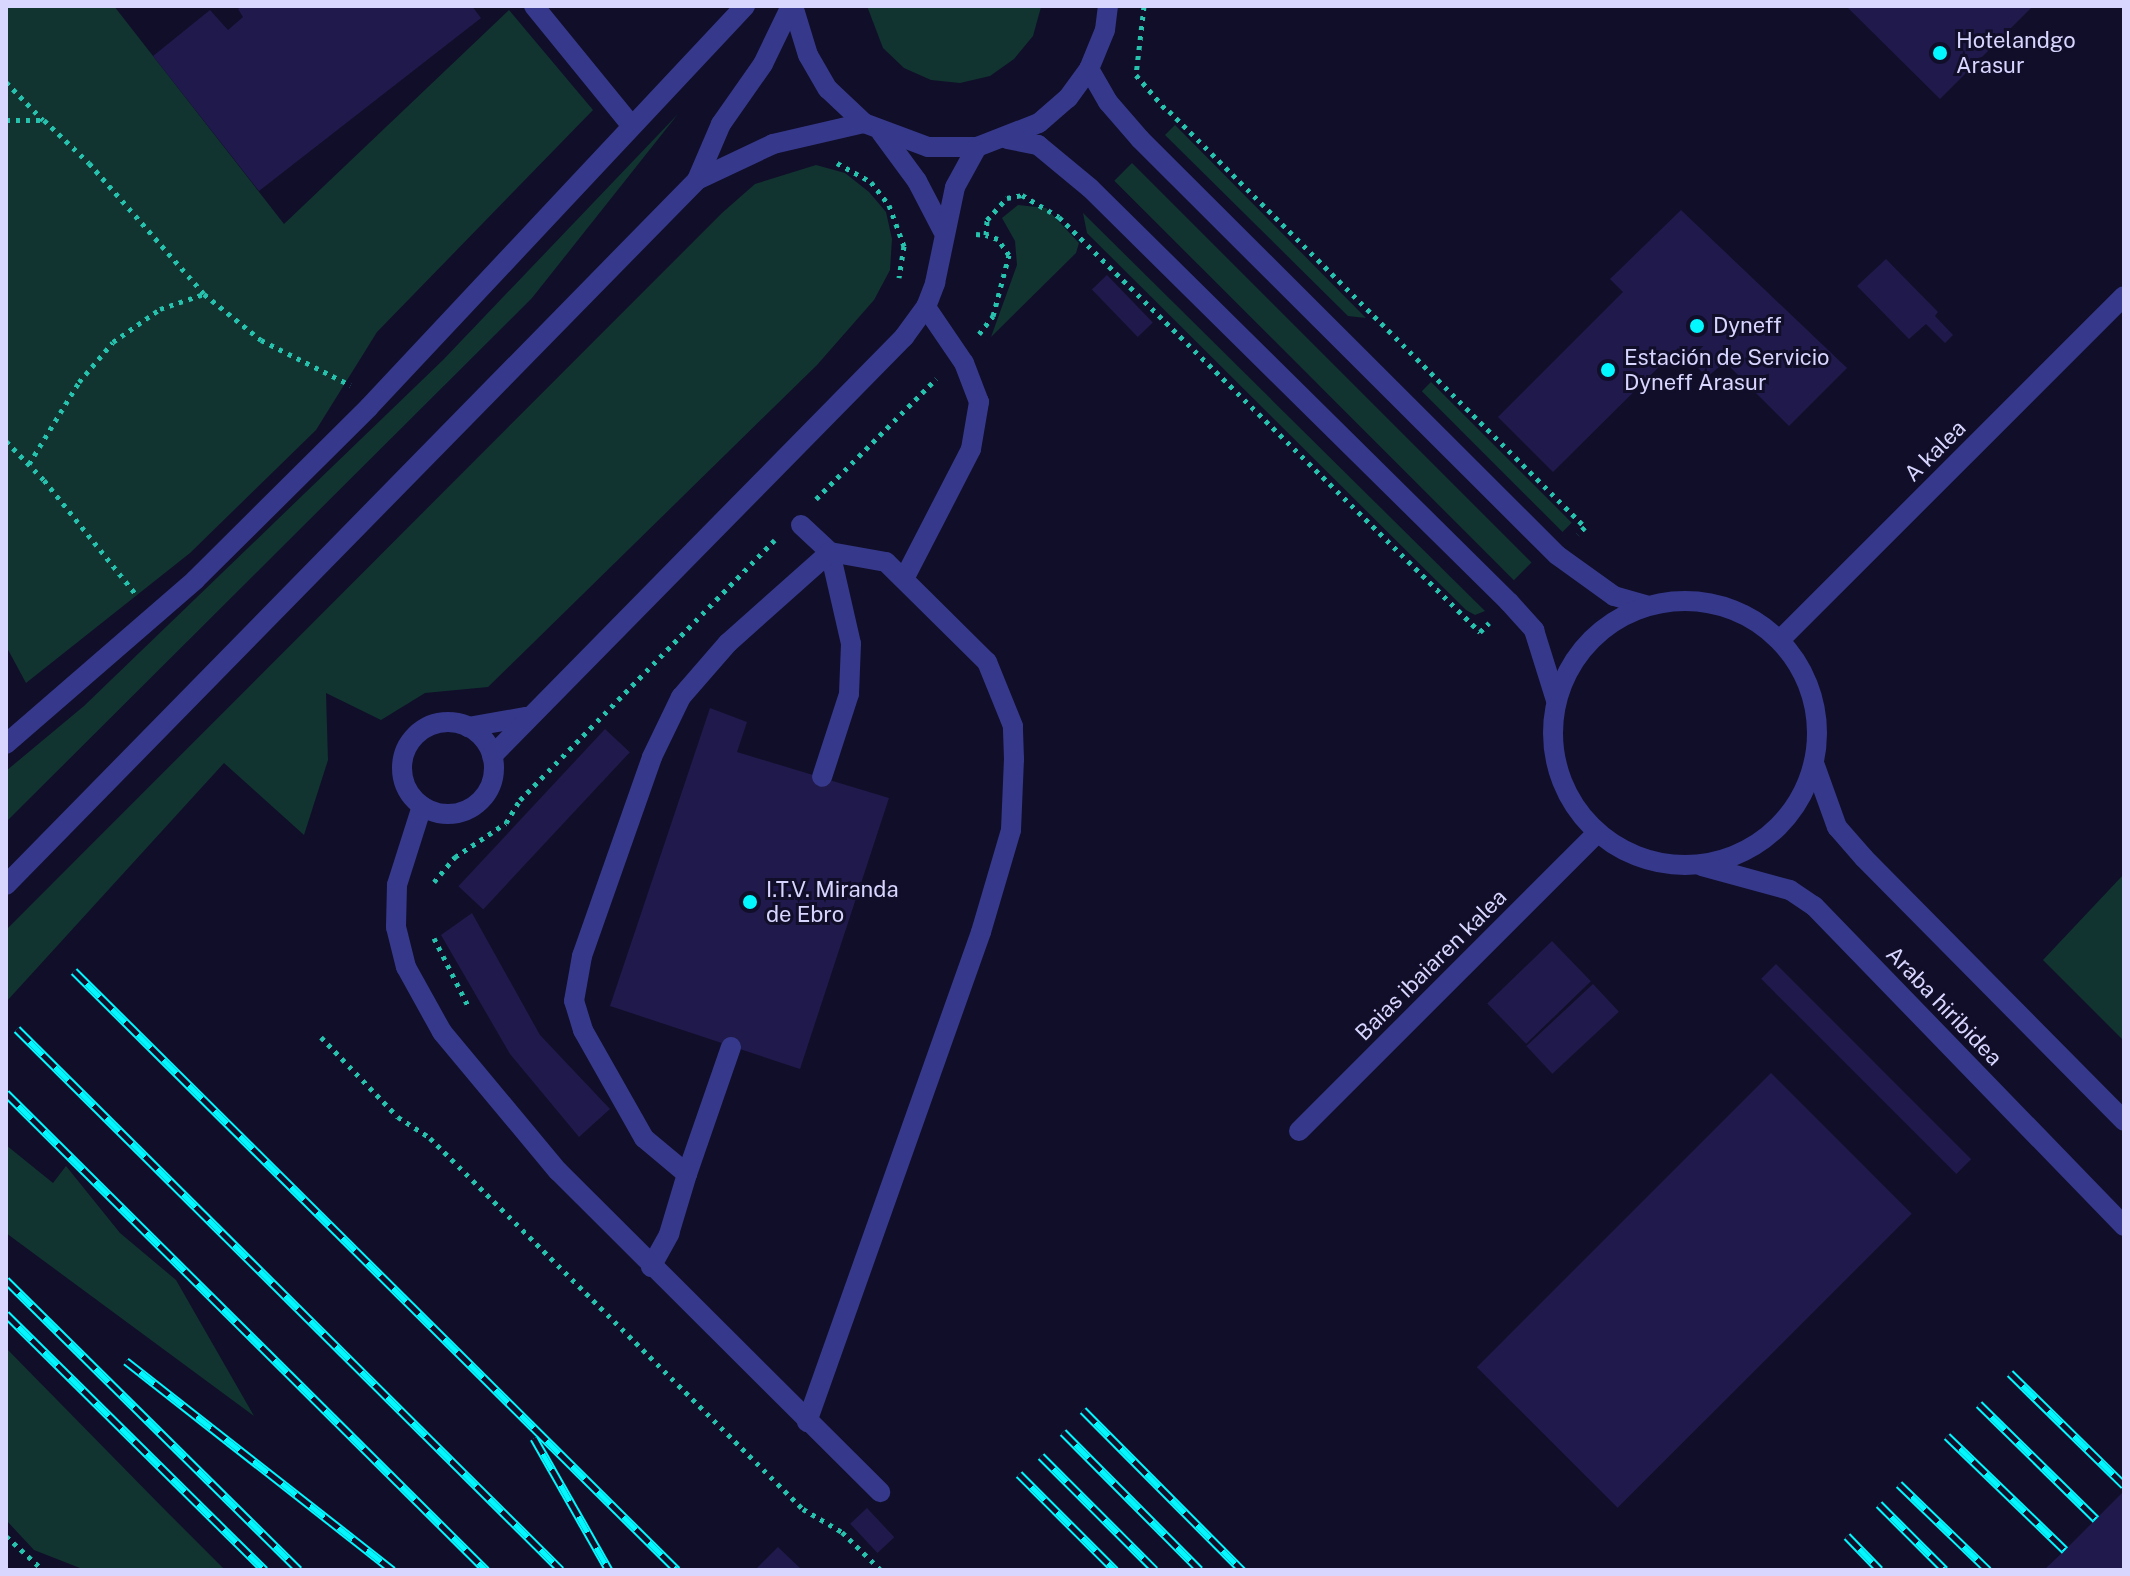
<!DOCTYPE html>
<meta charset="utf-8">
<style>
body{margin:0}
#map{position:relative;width:2130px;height:1576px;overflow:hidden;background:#110e29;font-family:"Public Sans",sans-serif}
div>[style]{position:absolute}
.green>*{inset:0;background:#113430;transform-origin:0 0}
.building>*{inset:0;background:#20194b;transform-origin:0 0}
.path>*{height:5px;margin-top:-2.5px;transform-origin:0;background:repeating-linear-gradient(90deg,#27c2ae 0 4px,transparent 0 10px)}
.minor>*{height:20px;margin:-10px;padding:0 10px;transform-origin:10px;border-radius:10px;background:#36398b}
.minor>.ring{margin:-10px;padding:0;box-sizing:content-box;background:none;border:20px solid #36398b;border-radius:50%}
.rail>*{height:9px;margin-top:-4.5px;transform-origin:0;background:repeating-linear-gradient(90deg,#110e29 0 18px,#02f7ff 0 36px);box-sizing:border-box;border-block:2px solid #02f7ff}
.dots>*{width:22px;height:22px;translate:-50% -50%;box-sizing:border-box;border:4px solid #110e29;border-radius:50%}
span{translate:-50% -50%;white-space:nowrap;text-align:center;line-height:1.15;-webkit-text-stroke:6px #110e29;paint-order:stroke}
.poi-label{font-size:22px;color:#d8d6ff}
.left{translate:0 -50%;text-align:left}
.street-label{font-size:22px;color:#d8d6ff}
.frame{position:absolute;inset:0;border:8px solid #d8d6ff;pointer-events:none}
</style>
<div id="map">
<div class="green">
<div style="clip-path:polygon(6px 6px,114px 6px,284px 224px,509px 10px,593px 110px,377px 332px,316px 430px,190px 553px,26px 683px,6px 646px)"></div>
<div style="clip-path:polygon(867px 6px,1041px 6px,1041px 7px,1033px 36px,1014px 59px,990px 76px,960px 83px,931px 80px,904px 68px,883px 48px)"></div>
<div style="clip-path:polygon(678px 114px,532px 298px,6px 822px,6px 771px,84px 706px,443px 360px)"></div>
<div style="clip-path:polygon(1175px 125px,1366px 318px,1348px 316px,1165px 135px)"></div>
<div style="left:1132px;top:163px;width:565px;height:25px;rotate:45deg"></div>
<div style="clip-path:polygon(816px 165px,845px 173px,869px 192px,886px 212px,892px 239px,890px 270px,874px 300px,817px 365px,488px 687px,425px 693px,381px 720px,326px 693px,328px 760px,304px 835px,224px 763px,6px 1002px,6px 930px,722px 213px,755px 184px)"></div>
<div style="clip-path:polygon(1018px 205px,1046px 208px,1079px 243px,1076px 253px,991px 337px,1017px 265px,1015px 241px,1002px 218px)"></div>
<div style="clip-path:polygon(1083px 213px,1485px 611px,1475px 615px,1466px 610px,1087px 233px)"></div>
<div style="left:1431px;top:382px;width:199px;height:13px;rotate:45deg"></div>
<div style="clip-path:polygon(2124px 874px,2124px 1041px,2043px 960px)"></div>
<div style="clip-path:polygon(6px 1145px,53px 1183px,66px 1166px,120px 1233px,176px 1280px,254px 1416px,6px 1233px)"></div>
<div style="clip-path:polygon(6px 1348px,165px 1510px,225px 1570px,85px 1570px,34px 1550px,6px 1520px)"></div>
</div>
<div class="building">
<div style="clip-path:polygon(242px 6px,472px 6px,481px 18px,259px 191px,153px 56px,210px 10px,228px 30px,243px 17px,238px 9px)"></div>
<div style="clip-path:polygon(1846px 6px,2033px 6px,1940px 99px)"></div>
<div style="clip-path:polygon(1681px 210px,1847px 368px,1789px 426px,1725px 362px,1707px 377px,1678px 348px,1553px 472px,1498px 417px,1623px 292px,1610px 279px)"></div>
<div style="clip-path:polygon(1886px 259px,1938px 312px,1935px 316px,1953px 335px,1945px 343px,1926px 324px,1909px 339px,1857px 286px)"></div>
<div style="left:1107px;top:275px;width:66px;height:21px;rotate:46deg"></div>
<div style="clip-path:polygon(710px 708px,747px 722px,737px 752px,889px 798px,800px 1069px,610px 1006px)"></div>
<div style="left:605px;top:729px;width:34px;height:215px;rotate:43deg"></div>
<div style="clip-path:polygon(472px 913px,540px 1035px,610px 1109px,579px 1137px,510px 1054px,441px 935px)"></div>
<div style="left:1552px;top:941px;width:56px;height:90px;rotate:46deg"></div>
<div style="left:1776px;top:964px;width:276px;height:21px;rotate:45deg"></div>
<div style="left:1593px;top:984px;width:38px;height:91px;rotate:47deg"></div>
<div style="left:1771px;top:1073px;width:199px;height:416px;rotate:45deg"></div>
<div style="clip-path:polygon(2124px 1491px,2124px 1570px,2044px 1570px,2065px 1550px)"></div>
<div style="left:867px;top:1508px;width:40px;height:23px;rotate:47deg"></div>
<div style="clip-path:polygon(778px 1547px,802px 1570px,755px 1570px)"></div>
</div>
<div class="path">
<div style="left:1144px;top:6px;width:69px;rotate:96.6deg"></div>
<div style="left:1136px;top:75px;width:49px;rotate:49.1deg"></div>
<div style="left:6px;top:82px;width:53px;rotate:45.8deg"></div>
<div style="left:1169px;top:111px;width:588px;rotate:45deg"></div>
<div style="left:1585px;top:527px;width:10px;rotate:135deg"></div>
<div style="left:6px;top:120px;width:38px"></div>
<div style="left:44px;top:120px;width:62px;rotate:43.7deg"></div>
<div style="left:89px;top:163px;width:174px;rotate:48.7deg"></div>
<div style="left:204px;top:294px;width:73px;rotate:38.9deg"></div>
<div style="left:261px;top:340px;width:100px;rotate:26.8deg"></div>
<div style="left:837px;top:163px;width:39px;rotate:29deg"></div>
<div style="left:871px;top:182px;width:29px;rotate:52deg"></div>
<div style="left:889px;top:205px;width:44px;rotate:69.9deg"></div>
<div style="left:904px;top:246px;width:32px;rotate:99deg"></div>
<div style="left:976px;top:234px;width:10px;rotate:6deg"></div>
<div style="left:986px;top:235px;width:15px;rotate:-86deg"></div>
<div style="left:987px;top:220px;width:30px;rotate:-48deg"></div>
<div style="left:1007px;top:198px;width:15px;rotate:-11deg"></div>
<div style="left:1022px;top:195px;width:43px;rotate:30.7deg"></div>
<div style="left:1059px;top:217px;width:591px;rotate:44.59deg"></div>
<div style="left:1480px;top:632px;width:13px;rotate:-45deg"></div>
<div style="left:979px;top:334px;width:23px;rotate:-52deg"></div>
<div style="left:993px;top:316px;width:63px;rotate:-75.3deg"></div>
<div style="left:1009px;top:255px;width:19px;rotate:-125deg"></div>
<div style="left:998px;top:239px;width:13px;rotate:-162deg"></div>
<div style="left:6px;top:441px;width:54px;rotate:45.7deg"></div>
<div style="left:44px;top:480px;width:145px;rotate:51.2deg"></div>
<div style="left:29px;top:464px;width:96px;rotate:-58.6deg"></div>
<div style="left:79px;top:382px;width:52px;rotate:-49.6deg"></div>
<div style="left:113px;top:342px;width:57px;rotate:-35.1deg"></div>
<div style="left:160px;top:309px;width:46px;rotate:-18.8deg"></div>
<div style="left:816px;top:499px;width:170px;rotate:-45deg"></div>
<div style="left:434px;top:882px;width:33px;rotate:-50deg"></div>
<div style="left:455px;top:857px;width:61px;rotate:-33.7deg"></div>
<div style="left:506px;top:823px;width:27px;rotate:-59deg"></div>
<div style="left:520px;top:800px;width:364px;rotate:-45.6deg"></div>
<div style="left:434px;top:938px;width:78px;rotate:63.4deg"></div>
<div style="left:321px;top:1037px;width:111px;rotate:46.1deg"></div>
<div style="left:398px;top:1117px;width:38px;rotate:33deg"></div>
<div style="left:430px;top:1138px;width:526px;rotate:44.85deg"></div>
<div style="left:803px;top:1509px;width:45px;rotate:30.5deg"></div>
<div style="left:842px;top:1532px;width:54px;rotate:44.3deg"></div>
<div style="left:6px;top:1536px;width:50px;rotate:42.6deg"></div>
</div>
<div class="minor">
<div style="left:534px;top:6px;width:154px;rotate:50.8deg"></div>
<div style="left:793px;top:6px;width:51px;rotate:73deg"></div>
<div style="left:808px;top:55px;width:39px;rotate:60deg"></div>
<div style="left:828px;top:89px;width:50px;rotate:43.4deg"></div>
<div style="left:864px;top:123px;width:68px;rotate:20.6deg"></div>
<div style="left:928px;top:147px;width:49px"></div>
<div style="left:977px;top:147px;width:66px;rotate:-21.2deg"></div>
<div style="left:1039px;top:123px;width:38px;rotate:-41deg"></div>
<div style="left:1068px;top:98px;width:36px;rotate:-54deg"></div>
<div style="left:1089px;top:69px;width:42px;rotate:-67.7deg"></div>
<div style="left:1105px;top:30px;width:24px;rotate:-83deg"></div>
<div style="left:1089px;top:69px;width:38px;rotate:60deg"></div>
<div style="left:1108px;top:102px;width:49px;rotate:49.1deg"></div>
<div style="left:1140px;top:139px;width:589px;rotate:44.93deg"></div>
<div style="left:1557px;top:555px;width:70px;rotate:35.7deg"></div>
<div style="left:1614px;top:596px;width:33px;rotate:16deg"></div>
<div style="left:881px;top:132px;width:61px;rotate:53.7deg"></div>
<div style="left:917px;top:181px;width:56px;rotate:62.5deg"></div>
<div style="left:1007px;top:139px;width:32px;rotate:11deg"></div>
<div style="left:1038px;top:145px;width:67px;rotate:39.6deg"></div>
<div style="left:1090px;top:188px;width:589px;rotate:44.66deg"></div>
<div style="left:1509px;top:602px;width:38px;rotate:48deg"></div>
<div style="left:1534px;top:630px;width:73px;rotate:72.6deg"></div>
<div style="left:697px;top:180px;width:84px;rotate:-25.3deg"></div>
<div style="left:773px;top:144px;width:93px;rotate:-13deg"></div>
<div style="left:801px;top:525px;width:40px;rotate:43deg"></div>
<div style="left:830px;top:552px;width:94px;rotate:77.1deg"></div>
<div style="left:851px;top:644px;width:50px;rotate:92.3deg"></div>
<div style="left:849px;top:694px;width:87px;rotate:108deg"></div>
<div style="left:904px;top:579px;width:146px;rotate:-62.7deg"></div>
<div style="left:971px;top:449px;width:48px;rotate:-80.3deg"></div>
<div style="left:979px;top:402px;width:42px;rotate:-111deg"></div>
<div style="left:964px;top:363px;width:68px;rotate:-124.2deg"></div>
<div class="ring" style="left:1553px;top:601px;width:244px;height:244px"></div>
<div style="left:1780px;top:640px;width:486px;rotate:-45deg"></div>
<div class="ring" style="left:402px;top:722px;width:72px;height:72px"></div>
<div style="left:468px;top:727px;width:59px;rotate:-9.8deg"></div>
<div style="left:6px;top:744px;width:250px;rotate:-40.9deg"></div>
<div style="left:195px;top:580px;width:245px;rotate:-44.8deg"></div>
<div style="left:369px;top:407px;width:550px;rotate:-46.84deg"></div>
<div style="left:492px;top:756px;width:588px;rotate:-45.48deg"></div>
<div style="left:904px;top:337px;width:37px;rotate:-54deg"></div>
<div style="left:926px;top:307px;width:26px;rotate:-69deg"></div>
<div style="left:935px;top:283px;width:98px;rotate:-78.2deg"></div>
<div style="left:955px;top:187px;width:46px;rotate:-61.2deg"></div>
<div style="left:1815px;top:766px;width:65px;rotate:70.2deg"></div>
<div style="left:1837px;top:827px;width:41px;rotate:48.9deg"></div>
<div style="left:1864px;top:858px;width:370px;rotate:45.3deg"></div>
<div style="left:422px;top:806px;width:83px;rotate:107.6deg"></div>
<div style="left:397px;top:885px;width:42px;rotate:91.4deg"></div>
<div style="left:396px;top:927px;width:41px;rotate:76deg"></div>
<div style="left:406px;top:967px;width:74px;rotate:61deg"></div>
<div style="left:442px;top:1032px;width:181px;rotate:50.2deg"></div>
<div style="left:558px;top:1171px;width:455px;rotate:44.9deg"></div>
<div style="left:1702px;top:866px;width:91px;rotate:15.3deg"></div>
<div style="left:1790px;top:890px;width:29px;rotate:34deg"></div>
<div style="left:1814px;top:906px;width:446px;rotate:45.9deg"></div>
<div style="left:6px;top:885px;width:987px;rotate:-45.57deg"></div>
<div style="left:697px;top:180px;width:61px;rotate:-66.8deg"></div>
<div style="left:721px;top:124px;width:73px;rotate:-55deg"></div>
<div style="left:763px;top:64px;width:64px;rotate:-64.2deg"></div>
<div style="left:731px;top:1047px;width:134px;rotate:109.1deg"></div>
<div style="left:687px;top:1174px;width:56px;rotate:-140.1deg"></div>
<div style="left:644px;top:1138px;width:124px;rotate:-119.5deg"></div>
<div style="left:583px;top:1030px;width:30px;rotate:-107deg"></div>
<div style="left:574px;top:1001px;width:46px;rotate:-79.9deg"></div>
<div style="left:582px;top:956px;width:211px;rotate:-70.6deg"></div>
<div style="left:652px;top:757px;width:67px;rotate:-64.2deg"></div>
<div style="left:681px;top:697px;width:72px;rotate:-49deg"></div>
<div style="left:728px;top:643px;width:137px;rotate:-41.7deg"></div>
<div style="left:1299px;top:1131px;width:421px;rotate:-45deg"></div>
<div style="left:651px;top:1267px;width:38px;rotate:-61deg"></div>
<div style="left:669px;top:1234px;width:63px;rotate:-73.3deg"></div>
<div style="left:807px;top:1422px;width:520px;rotate:-70.45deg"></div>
<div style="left:981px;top:932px;width:106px;rotate:-73.6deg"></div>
<div style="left:1011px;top:830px;width:71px;rotate:-87.6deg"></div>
<div style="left:1014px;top:759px;width:33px;rotate:-92deg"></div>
<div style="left:1013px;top:726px;width:69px;rotate:-112.1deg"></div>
<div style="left:987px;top:662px;width:142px;rotate:-135.3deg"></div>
<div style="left:886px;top:562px;width:57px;rotate:-169.9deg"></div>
</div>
<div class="rail">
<div style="left:74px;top:971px;width:850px;rotate:44.81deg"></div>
<div style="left:17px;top:1029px;width:767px;rotate:44.84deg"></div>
<div style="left:6px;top:1093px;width:677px;rotate:44.82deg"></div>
<div style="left:6px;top:1280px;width:412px;rotate:44.7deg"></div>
<div style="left:6px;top:1314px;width:364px;rotate:44.7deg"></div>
<div style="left:126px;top:1361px;width:339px;rotate:38.1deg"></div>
<div style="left:2010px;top:1373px;width:160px;rotate:44.5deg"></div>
<div style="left:1979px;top:1404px;width:164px;rotate:44.5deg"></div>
<div style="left:1083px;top:1410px;width:226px;rotate:45.2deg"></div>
<div style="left:1063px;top:1432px;width:194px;rotate:45.2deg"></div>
<div style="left:1947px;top:1436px;width:164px;rotate:44deg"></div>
<div style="left:534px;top:1438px;width:152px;rotate:60.4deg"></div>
<div style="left:1041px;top:1456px;width:161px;rotate:45deg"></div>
<div style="left:1019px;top:1474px;width:136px;rotate:45deg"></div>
<div style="left:1899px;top:1484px;width:124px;rotate:44deg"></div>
<div style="left:1879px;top:1504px;width:93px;rotate:45deg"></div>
<div style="left:1847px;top:1536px;width:47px;rotate:45.9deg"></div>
</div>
<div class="dots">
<div style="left:1940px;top:53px;background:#02f7ff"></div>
<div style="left:1697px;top:326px;background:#02f7ff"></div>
<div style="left:1608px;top:370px;background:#02f7ff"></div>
<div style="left:750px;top:902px;background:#02f7ff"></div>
</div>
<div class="poi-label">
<span class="left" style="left:1956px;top:53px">Hotelandgo<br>Arasur</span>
<span class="left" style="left:1713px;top:326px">Dyneff</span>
<span class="left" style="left:1624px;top:370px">Estación de Servicio<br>Dyneff Arasur</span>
<span class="left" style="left:766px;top:902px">I.T.V. Miranda<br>de Ebro</span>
</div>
<div class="street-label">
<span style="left:1935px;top:451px;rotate:-45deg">A kalea</span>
<span style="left:1431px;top:965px;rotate:-45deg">Baias ibaiaren kalea</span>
<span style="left:1944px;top:1006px;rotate:46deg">Araba hiribidea</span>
</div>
<div class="frame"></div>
</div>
